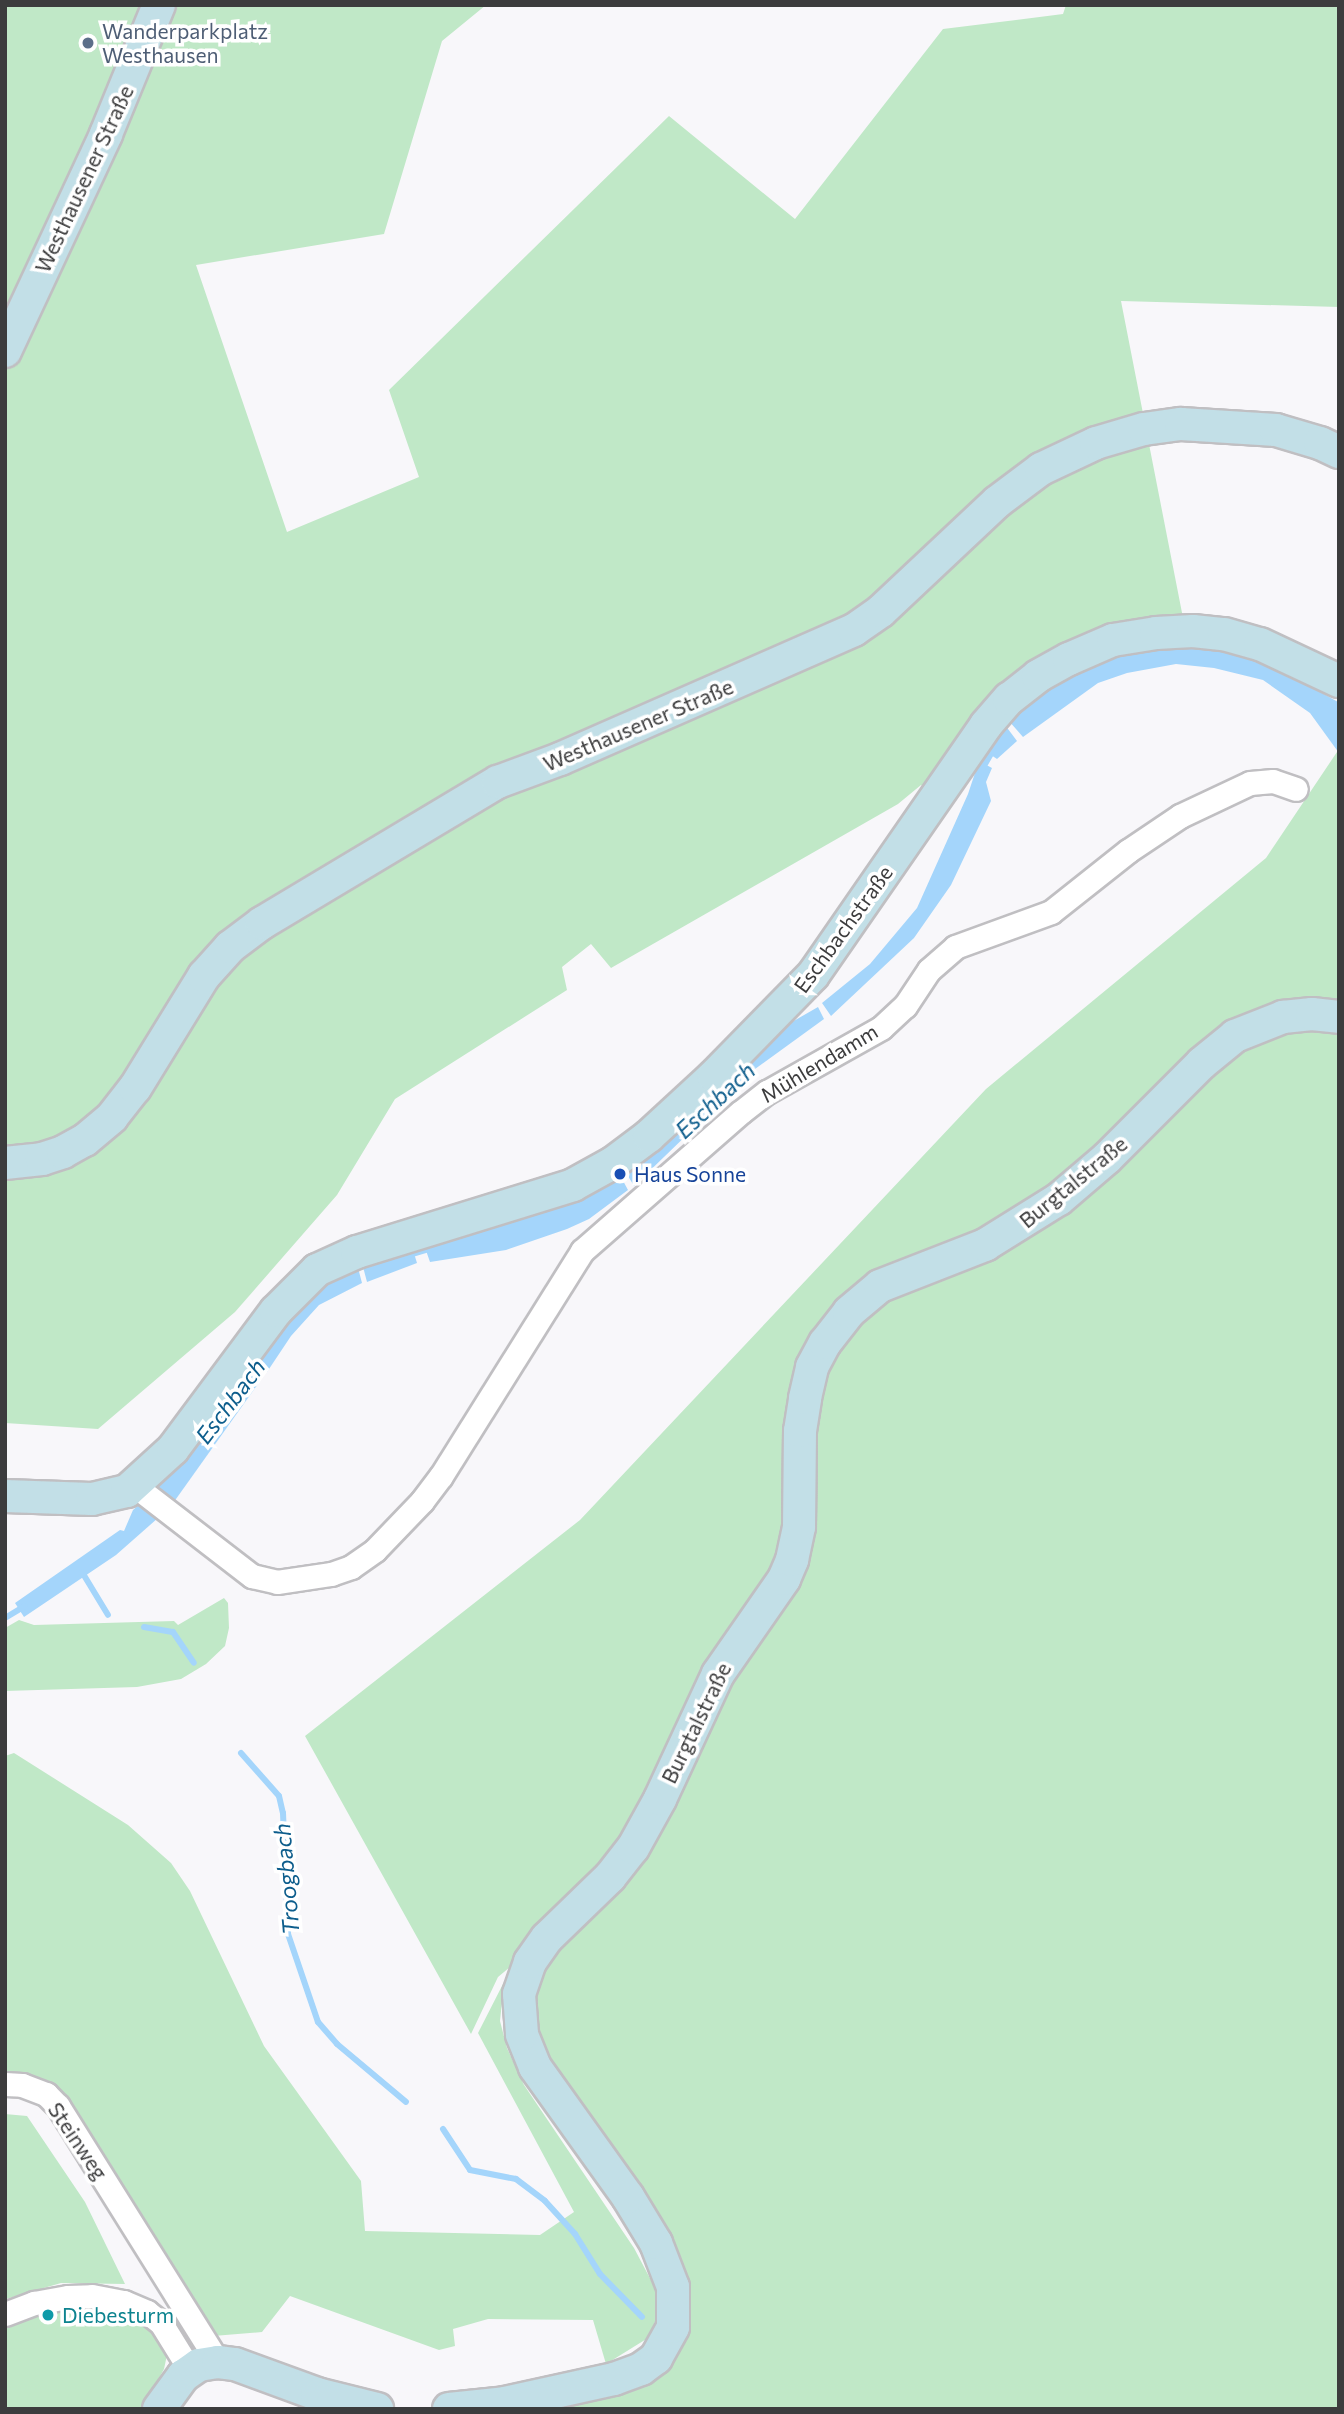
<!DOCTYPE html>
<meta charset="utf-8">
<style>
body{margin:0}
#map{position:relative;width:1344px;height:2414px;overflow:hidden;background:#f8f7fa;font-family:Commissioner,sans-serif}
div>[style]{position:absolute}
.green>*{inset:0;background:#c0e8c7}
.water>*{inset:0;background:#a4d5fb}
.stream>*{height:6px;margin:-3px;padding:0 3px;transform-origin:3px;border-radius:3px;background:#a4d5fb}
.roads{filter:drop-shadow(2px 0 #c0bfc2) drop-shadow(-2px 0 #c0bfc2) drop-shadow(0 2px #c0bfc2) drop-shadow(0 -2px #c0bfc2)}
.street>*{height:23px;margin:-11.5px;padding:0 11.5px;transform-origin:11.5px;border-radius:11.5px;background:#fff}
.secondary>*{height:32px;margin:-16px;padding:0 16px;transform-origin:16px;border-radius:16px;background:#c2dfe7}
.dots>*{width:19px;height:19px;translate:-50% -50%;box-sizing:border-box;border:4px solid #fff;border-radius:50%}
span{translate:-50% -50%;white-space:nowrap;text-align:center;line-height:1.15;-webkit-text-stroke:7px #fff;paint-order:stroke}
.service-label{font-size:21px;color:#4e5e75}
.left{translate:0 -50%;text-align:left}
.street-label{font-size:21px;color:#3c3c3d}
.transit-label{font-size:21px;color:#164399}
.culture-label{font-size:21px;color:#0d838f}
.water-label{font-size:23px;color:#0d5d8c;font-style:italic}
.frame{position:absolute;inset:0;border:7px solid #3c3c3d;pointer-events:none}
</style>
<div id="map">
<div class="green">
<div style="clip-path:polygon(5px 5px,486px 5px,442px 41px,384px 234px,196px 265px,287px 532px,419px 477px,389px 390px,669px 116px,795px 219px,943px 29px,1063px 14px,1066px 5px,1339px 5px,1339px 307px,1121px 301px,1184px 623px,1092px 635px,929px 790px,921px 785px,898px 804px,611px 968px,591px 944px,562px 967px,567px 990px,395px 1099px,337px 1195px,235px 1312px,98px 1429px,5px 1423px)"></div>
<div style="clip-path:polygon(1337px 752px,1339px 2409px,449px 2409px,641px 2369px,675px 2307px,556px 2100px,516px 1962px,498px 1977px,471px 2034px,305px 1736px,580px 1520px,986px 1089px,1266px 858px)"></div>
<div style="clip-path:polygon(224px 1598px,228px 1603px,229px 1628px,225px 1646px,206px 1664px,181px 1679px,137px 1687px,5px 1691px,5px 1628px,19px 1620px,34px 1625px,174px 1621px,178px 1625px)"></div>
<div style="clip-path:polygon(14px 1753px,128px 1825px,171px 1863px,190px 1891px,264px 2046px,361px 2181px,365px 2231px,540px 2235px,574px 2212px,478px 2033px,504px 1982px,500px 2021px,507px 2048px,524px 2085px,634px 2248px,653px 2284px,661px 2308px,648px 2338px,606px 2364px,593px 2320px,488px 2319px,453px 2329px,455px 2346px,439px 2350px,290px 2296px,262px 2332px,201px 2337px,58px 2106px,5px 2084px,5px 1756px)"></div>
<div style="clip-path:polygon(5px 2114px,27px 2116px,85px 2202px,125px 2284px,61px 2283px,6px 2299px)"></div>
<div style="clip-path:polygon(96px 2303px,147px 2320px,163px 2341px,167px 2355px,164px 2369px,142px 2409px,5px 2409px,5px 2321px,38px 2306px)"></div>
</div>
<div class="water">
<div style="clip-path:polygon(1197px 645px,1265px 661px,1338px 702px,1339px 753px,1310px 713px,1263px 680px,1214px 668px,1176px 664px,1127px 673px,1098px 683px,1023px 737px,1008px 720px,1054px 684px,1095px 663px,1146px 649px)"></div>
<div style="clip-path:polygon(1005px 725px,1017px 741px,997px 759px,985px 751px)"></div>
<div style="clip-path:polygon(979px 761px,992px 768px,986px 782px,991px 801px,951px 885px,914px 938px,831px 1016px,822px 1003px,870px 964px,917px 908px,968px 794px)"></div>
<div style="clip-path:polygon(818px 1007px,824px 1019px,755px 1069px,634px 1186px,625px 1171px,771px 1034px)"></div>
<div style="clip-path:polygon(621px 1177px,628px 1190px,589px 1219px,567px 1229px,506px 1250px,430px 1262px,423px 1242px,582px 1192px,593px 1194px)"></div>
<div style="clip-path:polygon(412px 1247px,417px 1263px,367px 1282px,362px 1263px)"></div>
<div style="clip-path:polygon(357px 1264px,362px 1283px,319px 1305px,291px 1336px,267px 1372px,253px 1361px,312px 1288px)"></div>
<div style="clip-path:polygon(244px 1373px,258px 1384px,171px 1506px,152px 1490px)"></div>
<div style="clip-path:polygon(141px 1503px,158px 1518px,116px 1555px,24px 1617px,15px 1603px,120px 1530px,124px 1531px,133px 1510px)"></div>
</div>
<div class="stream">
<div style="left:981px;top:771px;width:24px;rotate:-60deg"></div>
<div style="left:406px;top:1256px;width:28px;rotate:-17deg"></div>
<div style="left:246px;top:1385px;width:32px;rotate:-55deg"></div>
<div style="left:82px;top:1572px;width:50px;rotate:58.8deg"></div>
<div style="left:5px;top:1618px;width:23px;rotate:-31deg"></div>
<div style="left:144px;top:1627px;width:29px;rotate:10deg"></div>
<div style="left:173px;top:1632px;width:37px;rotate:56deg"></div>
<div style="left:241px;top:1753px;width:57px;rotate:48.5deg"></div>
<div style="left:279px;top:1796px;width:17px;rotate:77deg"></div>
<div style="left:283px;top:1813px;width:121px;rotate:87.6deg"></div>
<div style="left:288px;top:1934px;width:93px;rotate:71.2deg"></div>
<div style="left:318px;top:2022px;width:29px;rotate:49deg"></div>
<div style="left:337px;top:2044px;width:90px;rotate:40deg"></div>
<div style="left:443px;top:2129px;width:49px;rotate:56.6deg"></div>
<div style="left:470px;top:2170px;width:47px;rotate:11.1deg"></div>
<div style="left:516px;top:2179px;width:36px;rotate:37deg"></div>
<div style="left:545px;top:2201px;width:45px;rotate:47.7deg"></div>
<div style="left:575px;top:2234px;width:47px;rotate:58deg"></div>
<div style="left:600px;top:2274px;width:60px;rotate:45.7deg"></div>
</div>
<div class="roads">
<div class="street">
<div style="left:135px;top:1486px;width:148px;rotate:37.6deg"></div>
<div style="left:252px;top:1576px;width:26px;rotate:13deg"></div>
<div style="left:277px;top:1582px;width:55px;rotate:-8.4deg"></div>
<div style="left:331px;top:1574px;width:21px;rotate:-19deg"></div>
<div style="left:351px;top:1567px;width:29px;rotate:-35deg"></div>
<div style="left:375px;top:1550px;width:68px;rotate:-46.2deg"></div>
<div style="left:422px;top:1501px;width:31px;rotate:-53deg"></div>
<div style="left:441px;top:1476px;width:266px;rotate:-57.9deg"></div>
<div style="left:582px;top:1251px;width:211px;rotate:-41.2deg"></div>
<div style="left:741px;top:1112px;width:33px;rotate:-38deg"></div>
<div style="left:767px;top:1092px;width:131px;rotate:-29.3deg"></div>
<div style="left:881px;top:1028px;width:33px;rotate:-43deg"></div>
<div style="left:905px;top:1006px;width:43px;rotate:-56.3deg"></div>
<div style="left:929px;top:970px;width:35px;rotate:-41deg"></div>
<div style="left:955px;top:947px;width:102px;rotate:-20deg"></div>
<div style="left:1051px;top:912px;width:98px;rotate:-38.4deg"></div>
<div style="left:1128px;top:851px;width:63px;rotate:-33.9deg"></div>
<div style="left:1180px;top:816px;width:77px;rotate:-25.2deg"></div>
<div style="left:1250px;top:783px;width:23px;rotate:-5deg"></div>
<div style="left:1273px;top:781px;width:24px;rotate:19deg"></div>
<div style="left:5px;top:2084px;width:17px;rotate:3deg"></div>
<div style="left:22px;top:2085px;width:26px;rotate:21deg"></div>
<div style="left:46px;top:2094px;width:17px;rotate:45deg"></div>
<div style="left:58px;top:2106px;width:302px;rotate:58deg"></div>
<div style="left:5px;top:2314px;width:31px;rotate:-21deg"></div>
<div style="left:34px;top:2303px;width:35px;rotate:-10deg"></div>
<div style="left:68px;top:2297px;width:24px;rotate:-2deg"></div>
<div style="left:92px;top:2296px;width:33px;rotate:11deg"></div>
<div style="left:124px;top:2302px;width:25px;rotate:23deg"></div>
<div style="left:147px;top:2312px;width:18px;rotate:38deg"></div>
<div style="left:161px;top:2323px;width:55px;rotate:58.3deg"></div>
</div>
<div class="secondary">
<div style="left:5px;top:351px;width:239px;rotate:-65deg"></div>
<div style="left:106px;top:134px;width:139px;rotate:-67.7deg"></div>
<div style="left:5px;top:1163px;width:37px;rotate:-6deg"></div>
<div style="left:42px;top:1159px;width:22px;rotate:-18deg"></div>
<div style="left:63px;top:1152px;width:25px;rotate:-29deg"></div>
<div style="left:85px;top:1140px;width:35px;rotate:-40deg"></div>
<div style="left:112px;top:1117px;width:37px;rotate:-52deg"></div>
<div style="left:135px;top:1088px;width:132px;rotate:-58.4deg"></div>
<div style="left:204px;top:976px;width:39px;rotate:-48deg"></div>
<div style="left:230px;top:947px;width:40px;rotate:-37deg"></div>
<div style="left:262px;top:923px;width:275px;rotate:-30.9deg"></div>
<div style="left:498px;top:782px;width:66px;rotate:-20.4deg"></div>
<div style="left:560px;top:759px;width:321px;rotate:-23.7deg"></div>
<div style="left:854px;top:630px;width:33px;rotate:-35deg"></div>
<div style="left:881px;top:611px;width:159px;rotate:-43.2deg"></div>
<div style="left:997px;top:502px;width:55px;rotate:-36.9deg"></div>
<div style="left:1041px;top:469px;width:61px;rotate:-25.3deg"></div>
<div style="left:1096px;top:443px;width:50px;rotate:-16.3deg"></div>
<div style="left:1144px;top:429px;width:37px;rotate:-8deg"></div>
<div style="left:1181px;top:424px;width:95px;rotate:3.6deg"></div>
<div style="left:1276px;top:430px;width:46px;rotate:16.5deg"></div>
<div style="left:1320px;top:443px;width:21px;rotate:25deg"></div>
<div style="left:5px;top:1496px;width:87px;rotate:2deg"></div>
<div style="left:92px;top:1499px;width:36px;rotate:-13deg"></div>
<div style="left:127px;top:1491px;width:62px;rotate:-42.4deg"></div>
<div style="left:173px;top:1449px;width:172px;rotate:-53.3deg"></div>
<div style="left:276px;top:1311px;width:58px;rotate:-45deg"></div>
<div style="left:317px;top:1270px;width:44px;rotate:-24.2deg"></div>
<div style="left:357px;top:1252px;width:226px;rotate:-17.2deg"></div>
<div style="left:573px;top:1185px;width:46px;rotate:-28.8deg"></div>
<div style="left:613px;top:1163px;width:45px;rotate:-36.9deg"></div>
<div style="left:649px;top:1136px;width:88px;rotate:-42.7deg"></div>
<div style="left:714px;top:1076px;width:141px;rotate:-45.6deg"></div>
<div style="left:813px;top:975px;width:304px;rotate:-55.3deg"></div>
<div style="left:986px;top:725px;width:35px;rotate:-49deg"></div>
<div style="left:1009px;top:699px;width:37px;rotate:-38deg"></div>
<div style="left:1038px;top:676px;width:35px;rotate:-29deg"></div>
<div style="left:1069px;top:659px;width:48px;rotate:-23.4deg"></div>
<div style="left:1113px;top:640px;width:44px;rotate:-9.2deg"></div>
<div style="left:1156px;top:633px;width:37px;rotate:-3deg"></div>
<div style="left:1193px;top:631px;width:31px;rotate:6deg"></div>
<div style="left:1224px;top:634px;width:37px;rotate:16deg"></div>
<div style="left:1260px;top:644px;width:87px;rotate:25.1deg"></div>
<div style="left:159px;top:2409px;width:41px;rotate:-54deg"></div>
<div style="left:183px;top:2376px;width:19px;rotate:-35deg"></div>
<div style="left:199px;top:2365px;width:19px;rotate:-9deg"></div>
<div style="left:218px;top:2362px;width:17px;rotate:7deg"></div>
<div style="left:235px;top:2364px;width:87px;rotate:20.1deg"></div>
<div style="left:317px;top:2394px;width:62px;rotate:14deg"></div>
<div style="left:449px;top:2409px;width:56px;rotate:-6.1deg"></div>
<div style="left:505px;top:2403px;width:112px;rotate:-12.4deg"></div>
<div style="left:614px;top:2379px;width:29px;rotate:-20deg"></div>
<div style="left:641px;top:2369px;width:19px;rotate:-36deg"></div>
<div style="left:656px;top:2358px;width:35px;rotate:-61deg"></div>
<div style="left:673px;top:2327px;width:40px;rotate:-90deg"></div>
<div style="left:673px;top:2287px;width:47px;rotate:-111.1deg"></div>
<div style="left:656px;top:2243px;width:54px;rotate:-121.3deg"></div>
<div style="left:628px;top:2197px;width:160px;rotate:-125.6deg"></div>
<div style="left:535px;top:2067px;width:35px;rotate:-112deg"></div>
<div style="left:522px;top:2034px;width:40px;rotate:-94.3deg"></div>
<div style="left:519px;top:1994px;width:34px;rotate:-71deg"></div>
<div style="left:530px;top:1962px;width:29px;rotate:-55deg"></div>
<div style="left:547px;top:1938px;width:88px;rotate:-44.1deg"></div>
<div style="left:610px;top:1877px;width:37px;rotate:-52deg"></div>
<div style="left:633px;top:1848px;width:56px;rotate:-61.1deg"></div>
<div style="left:660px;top:1799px;width:138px;rotate:-65.1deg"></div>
<div style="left:718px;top:1674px;width:116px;rotate:-55.2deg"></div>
<div style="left:784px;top:1579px;width:21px;rotate:-67deg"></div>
<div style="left:792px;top:1560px;width:34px;rotate:-78deg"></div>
<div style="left:799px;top:1527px;width:96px;rotate:-89.4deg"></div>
<div style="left:800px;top:1431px;width:33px;rotate:-81deg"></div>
<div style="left:805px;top:1398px;width:32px;rotate:-77deg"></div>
<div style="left:812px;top:1367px;width:27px;rotate:-62deg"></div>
<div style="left:825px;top:1343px;width:39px;rotate:-52deg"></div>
<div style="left:849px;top:1312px;width:40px;rotate:-40deg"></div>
<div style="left:880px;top:1286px;width:113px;rotate:-21.3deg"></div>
<div style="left:985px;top:1245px;width:87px;rotate:-31.9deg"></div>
<div style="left:1059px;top:1199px;width:63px;rotate:-40.5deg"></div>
<div style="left:1107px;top:1158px;width:134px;rotate:-45deg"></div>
<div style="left:1202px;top:1063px;width:43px;rotate:-39.3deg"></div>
<div style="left:1235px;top:1036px;width:52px;rotate:-21.6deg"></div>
<div style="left:1283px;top:1017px;width:29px;rotate:-6deg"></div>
<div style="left:1312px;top:1014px;width:27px;rotate:6deg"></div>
</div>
</div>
<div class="dots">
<div style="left:88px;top:43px;background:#5c6f8a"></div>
<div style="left:620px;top:1174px;background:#1a4fb4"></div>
<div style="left:48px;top:2315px;background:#0f9aa8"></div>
</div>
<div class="service-label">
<span class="left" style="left:102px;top:43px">Wanderparkplatz<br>Westhausen</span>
</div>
<div class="street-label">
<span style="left:84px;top:179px;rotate:-65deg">Westhausener Straße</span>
<span style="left:638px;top:725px;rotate:-23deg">Westhausener Straße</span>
<span style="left:843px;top:929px;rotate:-54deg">Eschbachstraße</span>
<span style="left:819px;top:1063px;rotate:-31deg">Mühlendamm</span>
<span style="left:1073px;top:1182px;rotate:-39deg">Burgtalstraße</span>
<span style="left:696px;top:1723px;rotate:-64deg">Burgtalstraße</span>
<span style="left:78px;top:2141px;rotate:56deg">Steinweg</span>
</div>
<div class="transit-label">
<span class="left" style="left:634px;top:1174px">Haus Sonne</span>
</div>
<div class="culture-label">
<span class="left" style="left:62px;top:2315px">Diebesturm</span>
</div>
<div class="water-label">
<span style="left:715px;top:1100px;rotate:-43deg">Eschbach</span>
<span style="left:230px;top:1401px;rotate:-53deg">Eschbach</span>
<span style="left:286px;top:1879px;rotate:-95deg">Troogbach</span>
</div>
<div class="frame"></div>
</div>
